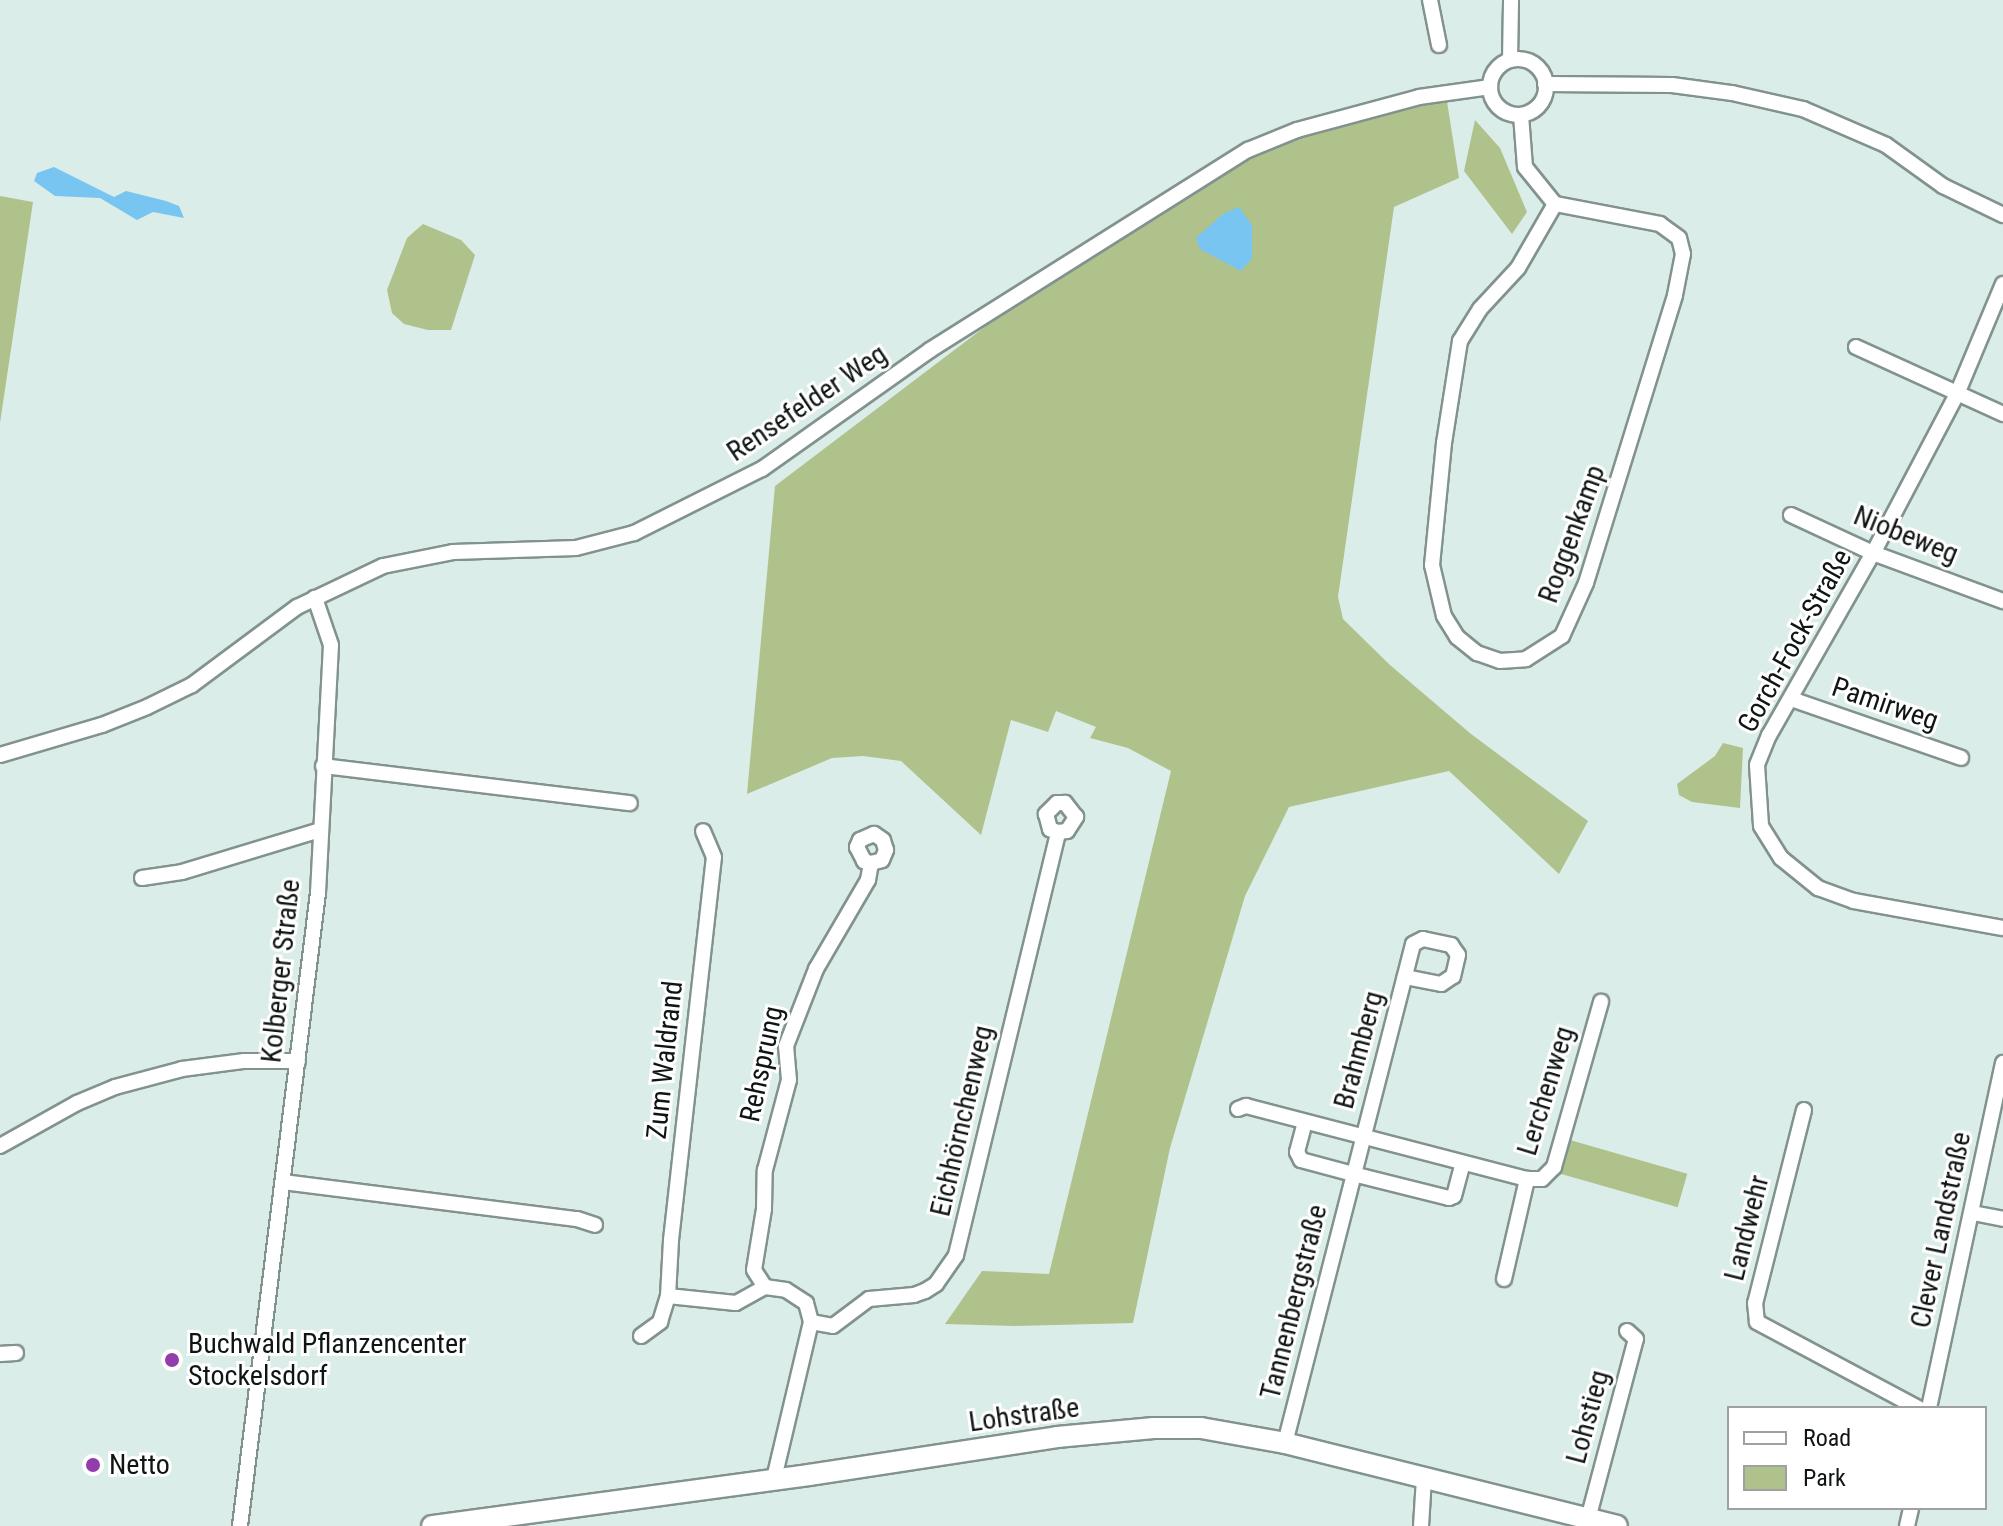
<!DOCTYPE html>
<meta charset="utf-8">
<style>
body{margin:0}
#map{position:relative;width:2003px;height:1526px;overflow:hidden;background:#dbede9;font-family:"Roboto Condensed",sans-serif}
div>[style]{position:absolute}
.green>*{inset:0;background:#afc28c;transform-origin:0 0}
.water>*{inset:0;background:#78c5f2}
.roads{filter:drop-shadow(2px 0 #82928e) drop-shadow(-2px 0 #82928e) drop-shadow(0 2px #82928e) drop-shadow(0 -2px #82928e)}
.minor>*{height:14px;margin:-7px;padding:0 7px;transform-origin:7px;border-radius:7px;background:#fff}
.minor>.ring{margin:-7px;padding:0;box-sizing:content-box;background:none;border:14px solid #fff;border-radius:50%}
.secondary>*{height:20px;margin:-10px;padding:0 10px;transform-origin:10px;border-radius:10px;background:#fff}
.dots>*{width:22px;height:22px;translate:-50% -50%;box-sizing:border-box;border:4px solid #fff;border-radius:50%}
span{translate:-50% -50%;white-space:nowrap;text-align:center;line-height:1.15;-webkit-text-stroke:6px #fff;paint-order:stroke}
.street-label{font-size:28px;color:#0f1514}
.poi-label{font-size:28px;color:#0f1514}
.left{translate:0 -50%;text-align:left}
.legend{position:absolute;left:1727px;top:1406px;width:260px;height:104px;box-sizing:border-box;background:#fff;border:2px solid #9fa1a1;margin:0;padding:10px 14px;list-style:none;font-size:24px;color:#0f1514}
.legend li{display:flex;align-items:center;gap:16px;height:40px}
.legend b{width:40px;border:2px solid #9fa1a1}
</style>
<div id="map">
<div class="green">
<div style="clip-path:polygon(1446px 95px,1459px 178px,1394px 207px,1338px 597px,1343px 619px,1390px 665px,1471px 734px,1588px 821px,1559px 874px,1449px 771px,1289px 807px,1245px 896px,1170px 1148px,1133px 1323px,1015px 1326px,945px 1324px,982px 1271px,1049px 1274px,1171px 771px,1128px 748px,1090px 738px,1096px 727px,1056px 711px,1048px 732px,1011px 720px,981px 835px,901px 761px,863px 756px,832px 758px,747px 794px,775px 486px,1122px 223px,1325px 122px)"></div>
<div style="clip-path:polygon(1475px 120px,1500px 148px,1527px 212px,1512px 234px,1464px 171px)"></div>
<div style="clip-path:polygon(0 196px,33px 202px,0 423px)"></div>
<div style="clip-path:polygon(423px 224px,461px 240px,475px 255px,451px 330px,428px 330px,404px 324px,392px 313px,387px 290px,407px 238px)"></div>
<div style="clip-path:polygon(1723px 743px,1743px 748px,1740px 808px,1692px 802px,1679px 795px,1677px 784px,1715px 756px)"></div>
<div style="left:1570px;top:1140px;width:122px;height:35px;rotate:16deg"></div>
</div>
<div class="water">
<div style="clip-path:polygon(54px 167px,114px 197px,126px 191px,166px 201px,179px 206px,184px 218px,153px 212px,137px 220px,100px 198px,55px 196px,34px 181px,37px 173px)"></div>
<div style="clip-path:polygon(1239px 207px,1252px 225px,1252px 258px,1241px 271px,1200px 249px,1196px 238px,1223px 214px)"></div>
</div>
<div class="roads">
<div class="minor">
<div style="left:1430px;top:0;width:46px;rotate:78.7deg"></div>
<div class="ring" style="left:1490px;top:59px;width:42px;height:42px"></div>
<div style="left:1510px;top:60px;width:60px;rotate:-89deg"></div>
<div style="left:1545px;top:84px;width:127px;rotate:0.5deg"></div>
<div style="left:1672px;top:85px;width:61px;rotate:7.6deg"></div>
<div style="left:1732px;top:93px;width:73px;rotate:12.7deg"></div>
<div style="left:1803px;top:109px;width:90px;rotate:23.4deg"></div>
<div style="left:1886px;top:145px;width:70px;rotate:35.7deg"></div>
<div style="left:1943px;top:186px;width:67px;rotate:25.8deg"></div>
<div style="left:1521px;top:115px;width:52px;rotate:85.6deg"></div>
<div style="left:1525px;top:167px;width:48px;rotate:51deg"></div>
<div style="left:1555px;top:204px;width:74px;rotate:120deg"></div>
<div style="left:1518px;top:268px;width:56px;rotate:132.8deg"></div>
<div style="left:1480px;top:309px;width:38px;rotate:122deg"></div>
<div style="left:1460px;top:341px;width:103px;rotate:98.9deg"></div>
<div style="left:1444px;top:443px;width:123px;rotate:95.6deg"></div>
<div style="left:1432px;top:565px;width:52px;rotate:76.8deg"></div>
<div style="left:1444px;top:616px;width:25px;rotate:58deg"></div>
<div style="left:1457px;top:637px;width:26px;rotate:39deg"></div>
<div style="left:1477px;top:653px;width:24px;rotate:19deg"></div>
<div style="left:1500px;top:661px;width:26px;rotate:-4deg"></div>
<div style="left:1526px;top:659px;width:43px;rotate:-32.6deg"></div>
<div style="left:1562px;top:636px;width:58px;rotate:-65.6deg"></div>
<div style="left:1586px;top:583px;width:301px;rotate:-72.8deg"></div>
<div style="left:1675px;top:295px;width:42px;rotate:-79deg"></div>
<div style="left:1683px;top:254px;width:16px;rotate:-104deg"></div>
<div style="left:1679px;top:238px;width:24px;rotate:-144deg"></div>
<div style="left:1660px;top:224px;width:107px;rotate:-169.2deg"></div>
<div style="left:2003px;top:284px;width:119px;rotate:112.7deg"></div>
<div style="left:1957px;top:394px;width:180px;rotate:117.8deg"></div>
<div style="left:1873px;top:553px;width:210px;rotate:119.7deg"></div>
<div style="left:1769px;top:735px;width:32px;rotate:112deg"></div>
<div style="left:1757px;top:765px;width:61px;rotate:86.2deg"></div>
<div style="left:1761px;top:826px;width:38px;rotate:58deg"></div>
<div style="left:1781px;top:858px;width:48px;rotate:39deg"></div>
<div style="left:1818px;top:888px;width:38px;rotate:20deg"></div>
<div style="left:1854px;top:901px;width:151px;rotate:10.3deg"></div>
<div style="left:1856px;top:347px;width:162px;rotate:24.5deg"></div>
<div style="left:1791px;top:515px;width:90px;rotate:24.9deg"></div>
<div style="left:1873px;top:553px;width:139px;rotate:20.3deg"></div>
<div style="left:1791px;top:699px;width:180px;rotate:19.1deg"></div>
<div style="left:0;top:755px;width:106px;rotate:-16.4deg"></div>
<div style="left:102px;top:725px;width:48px;rotate:-21.8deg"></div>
<div style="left:147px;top:707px;width:50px;rotate:-26.1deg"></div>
<div style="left:192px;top:685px;width:131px;rotate:-36.6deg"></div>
<div style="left:297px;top:607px;width:95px;rotate:-25.5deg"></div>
<div style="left:383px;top:566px;width:71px;rotate:-11.3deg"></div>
<div style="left:453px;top:552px;width:123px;rotate:-1.9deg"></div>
<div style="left:576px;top:548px;width:60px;rotate:-14.5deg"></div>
<div style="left:634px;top:533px;width:143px;rotate:-26.6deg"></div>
<div style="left:762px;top:469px;width:206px;rotate:-35.3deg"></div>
<div style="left:930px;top:350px;width:376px;rotate:-32.2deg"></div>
<div style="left:1248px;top:150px;width:53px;rotate:-22.2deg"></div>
<div style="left:1297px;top:130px;width:126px;rotate:-15.1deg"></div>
<div style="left:1419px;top:97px;width:72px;rotate:-8deg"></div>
<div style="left:323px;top:766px;width:309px;rotate:6.9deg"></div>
<div style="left:142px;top:878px;width:40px;rotate:-8.5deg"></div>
<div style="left:182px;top:872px;width:144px;rotate:-16.9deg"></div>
<div style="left:1238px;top:1109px;width:9px;rotate:-21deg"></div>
<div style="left:1246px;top:1106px;width:290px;rotate:14.6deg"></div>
<div style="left:1527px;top:1179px;width:15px"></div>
<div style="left:1542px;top:1179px;width:17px;rotate:-45deg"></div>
<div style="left:1554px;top:1167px;width:172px;rotate:-74.1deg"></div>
<div style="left:1804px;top:1110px;width:199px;rotate:104.2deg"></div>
<div style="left:1755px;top:1303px;width:19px;rotate:84deg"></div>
<div style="left:1757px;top:1322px;width:183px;rotate:28.1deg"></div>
<div style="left:1305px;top:1122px;width:31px;rotate:105deg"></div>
<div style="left:1297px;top:1152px;width:9px;rotate:63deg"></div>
<div style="left:1301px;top:1160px;width:54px;rotate:15.1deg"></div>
<div style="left:1353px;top:1174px;width:99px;rotate:14deg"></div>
<div style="left:1449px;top:1198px;width:5px;rotate:-22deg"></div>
<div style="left:1454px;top:1196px;width:34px;rotate:-75deg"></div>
<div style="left:0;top:1146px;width:88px;rotate:-29.2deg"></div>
<div style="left:77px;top:1103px;width:41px;rotate:-22.8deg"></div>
<div style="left:115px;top:1087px;width:69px;rotate:-15deg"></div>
<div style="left:182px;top:1069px;width:63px;rotate:-7.4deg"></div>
<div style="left:244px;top:1061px;width:54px"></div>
<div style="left:283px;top:1182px;width:296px;rotate:7.2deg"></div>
<div style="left:577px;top:1219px;width:19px;rotate:18deg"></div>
<div style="left:1973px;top:1213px;width:31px;rotate:11deg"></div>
<div style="left:1504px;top:1279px;width:103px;rotate:-77deg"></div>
<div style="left:765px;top:1287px;width:20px;rotate:-123deg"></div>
<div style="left:754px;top:1270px;width:62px;rotate:-80.7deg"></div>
<div style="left:764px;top:1209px;width:39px;rotate:-89deg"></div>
<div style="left:765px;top:1170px;width:93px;rotate:-75.1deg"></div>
<div style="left:789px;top:1080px;width:34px;rotate:-95deg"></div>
<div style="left:786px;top:1046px;width:83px;rotate:-68.7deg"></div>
<div style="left:816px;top:969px;width:103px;rotate:-59.7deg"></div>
<div style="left:868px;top:880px;width:17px;rotate:-80deg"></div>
<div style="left:871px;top:863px;width:11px;rotate:-15deg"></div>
<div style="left:882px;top:860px;width:11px;rotate:-68deg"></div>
<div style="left:886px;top:850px;width:10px;rotate:-107deg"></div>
<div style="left:883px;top:840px;width:11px;rotate:-146deg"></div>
<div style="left:874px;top:834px;width:15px;rotate:157deg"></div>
<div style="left:860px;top:840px;width:8px;rotate:113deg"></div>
<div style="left:857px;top:847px;width:16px;rotate:63deg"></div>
<div style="left:864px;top:861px;width:7px;rotate:16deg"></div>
<div style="left:668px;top:1296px;width:56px;rotate:-86.9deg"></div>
<div style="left:671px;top:1240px;width:385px;rotate:-83.6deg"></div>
<div style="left:714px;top:857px;width:28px;rotate:-113deg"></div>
<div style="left:811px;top:1322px;width:22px;rotate:10deg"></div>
<div style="left:833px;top:1326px;width:45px;rotate:-36.9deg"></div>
<div style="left:869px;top:1299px;width:45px;rotate:-5.1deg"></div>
<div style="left:914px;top:1295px;width:12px;rotate:-20deg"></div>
<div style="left:925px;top:1291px;width:13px;rotate:-32deg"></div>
<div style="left:936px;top:1284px;width:35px;rotate:-55deg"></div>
<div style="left:956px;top:1255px;width:435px;rotate:-76.4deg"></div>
<div style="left:1058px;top:832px;width:9px;rotate:-6deg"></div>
<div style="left:1067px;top:831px;width:17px;rotate:-57deg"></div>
<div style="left:1076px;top:817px;width:18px;rotate:-128deg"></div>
<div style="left:1065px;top:803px;width:8px;rotate:180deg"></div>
<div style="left:1057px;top:803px;width:16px;rotate:135deg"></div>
<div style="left:1046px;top:814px;width:16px;rotate:75deg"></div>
<div style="left:1050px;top:829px;width:9px;rotate:21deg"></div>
<div style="left:641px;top:1336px;width:24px;rotate:-36deg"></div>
<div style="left:660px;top:1322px;width:27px;rotate:-73deg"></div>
<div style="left:668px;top:1296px;width:68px;rotate:5.9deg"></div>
<div style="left:736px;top:1303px;width:33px;rotate:-29deg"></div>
<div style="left:765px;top:1287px;width:21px;rotate:8deg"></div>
<div style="left:786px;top:1290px;width:24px;rotate:33deg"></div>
<div style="left:806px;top:1303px;width:20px;rotate:75deg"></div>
<div style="left:811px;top:1322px;width:161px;rotate:103.3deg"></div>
<div style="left:0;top:1354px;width:16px;rotate:-4deg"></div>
<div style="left:1929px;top:1408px;width:353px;rotate:-77.9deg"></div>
<div style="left:1285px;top:1443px;width:515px;rotate:-75.61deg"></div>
<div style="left:1413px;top:944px;width:11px;rotate:-27deg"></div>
<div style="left:1423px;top:939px;width:29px;rotate:12deg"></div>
<div style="left:1451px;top:945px;width:12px;rotate:55deg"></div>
<div style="left:1458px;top:955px;width:22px;rotate:103deg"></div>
<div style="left:1453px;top:976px;width:14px;rotate:146deg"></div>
<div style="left:1441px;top:984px;width:37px;rotate:-169deg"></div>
<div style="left:1588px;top:1519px;width:186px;rotate:-75.1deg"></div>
<div style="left:1636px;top:1339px;width:12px;rotate:-138deg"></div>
<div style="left:240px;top:1526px;width:638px;rotate:-82.98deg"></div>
<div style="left:318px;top:893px;width:248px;rotate:-87deg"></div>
<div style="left:331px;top:645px;width:50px;rotate:-108.8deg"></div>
<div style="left:1421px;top:1526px;width:48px;rotate:-86.4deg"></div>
<div style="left:1907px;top:1526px;width:18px;rotate:-77deg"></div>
</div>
<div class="secondary">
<div style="left:432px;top:1526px;width:380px;rotate:-7.7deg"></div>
<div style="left:809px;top:1475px;width:251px;rotate:-8.7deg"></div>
<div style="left:1057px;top:1437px;width:97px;rotate:-5.3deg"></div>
<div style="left:1154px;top:1428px;width:47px"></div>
<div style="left:1201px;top:1428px;width:85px;rotate:10.1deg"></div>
<div style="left:1285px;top:1443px;width:342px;rotate:14deg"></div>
</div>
</div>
<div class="dots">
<div style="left:172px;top:1360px;background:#923dab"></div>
<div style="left:93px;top:1465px;background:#923dab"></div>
</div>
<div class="street-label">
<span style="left:807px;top:403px;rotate:-34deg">Rensefelder Weg</span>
<span style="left:1572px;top:534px;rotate:-70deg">Roggenkamp</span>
<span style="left:1906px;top:535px;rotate:22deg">Niobeweg</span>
<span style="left:1795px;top:641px;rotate:-61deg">Gorch-Fock-Straße</span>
<span style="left:1885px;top:704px;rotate:19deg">Pamirweg</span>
<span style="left:281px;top:971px;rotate:-84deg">Kolberger Straße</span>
<span style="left:1359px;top:1050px;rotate:-75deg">Brahmberg</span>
<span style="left:665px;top:1060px;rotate:-84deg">Zum Waldrand</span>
<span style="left:762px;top:1064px;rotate:-78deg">Rehsprung</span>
<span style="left:1546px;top:1091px;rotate:-73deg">Lerchenweg</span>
<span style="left:962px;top:1121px;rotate:-77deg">Eichhörnchenweg</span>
<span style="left:1747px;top:1228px;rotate:-76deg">Landwehr</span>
<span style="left:1941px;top:1230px;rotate:-78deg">Clever Landstraße</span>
<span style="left:1294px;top:1302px;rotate:-76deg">Tannenbergstraße</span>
<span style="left:1024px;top:1415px;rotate:-8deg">Lohstraße</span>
<span style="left:1588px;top:1417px;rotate:-75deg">Lohstieg</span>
</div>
<div class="poi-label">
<span class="left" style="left:188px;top:1360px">Buchwald Pflanzencenter<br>Stockelsdorf</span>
<span class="left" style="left:109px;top:1465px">Netto</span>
</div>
<ul class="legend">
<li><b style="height:10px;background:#fff"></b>Road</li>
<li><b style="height:22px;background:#afc28c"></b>Park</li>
</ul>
</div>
